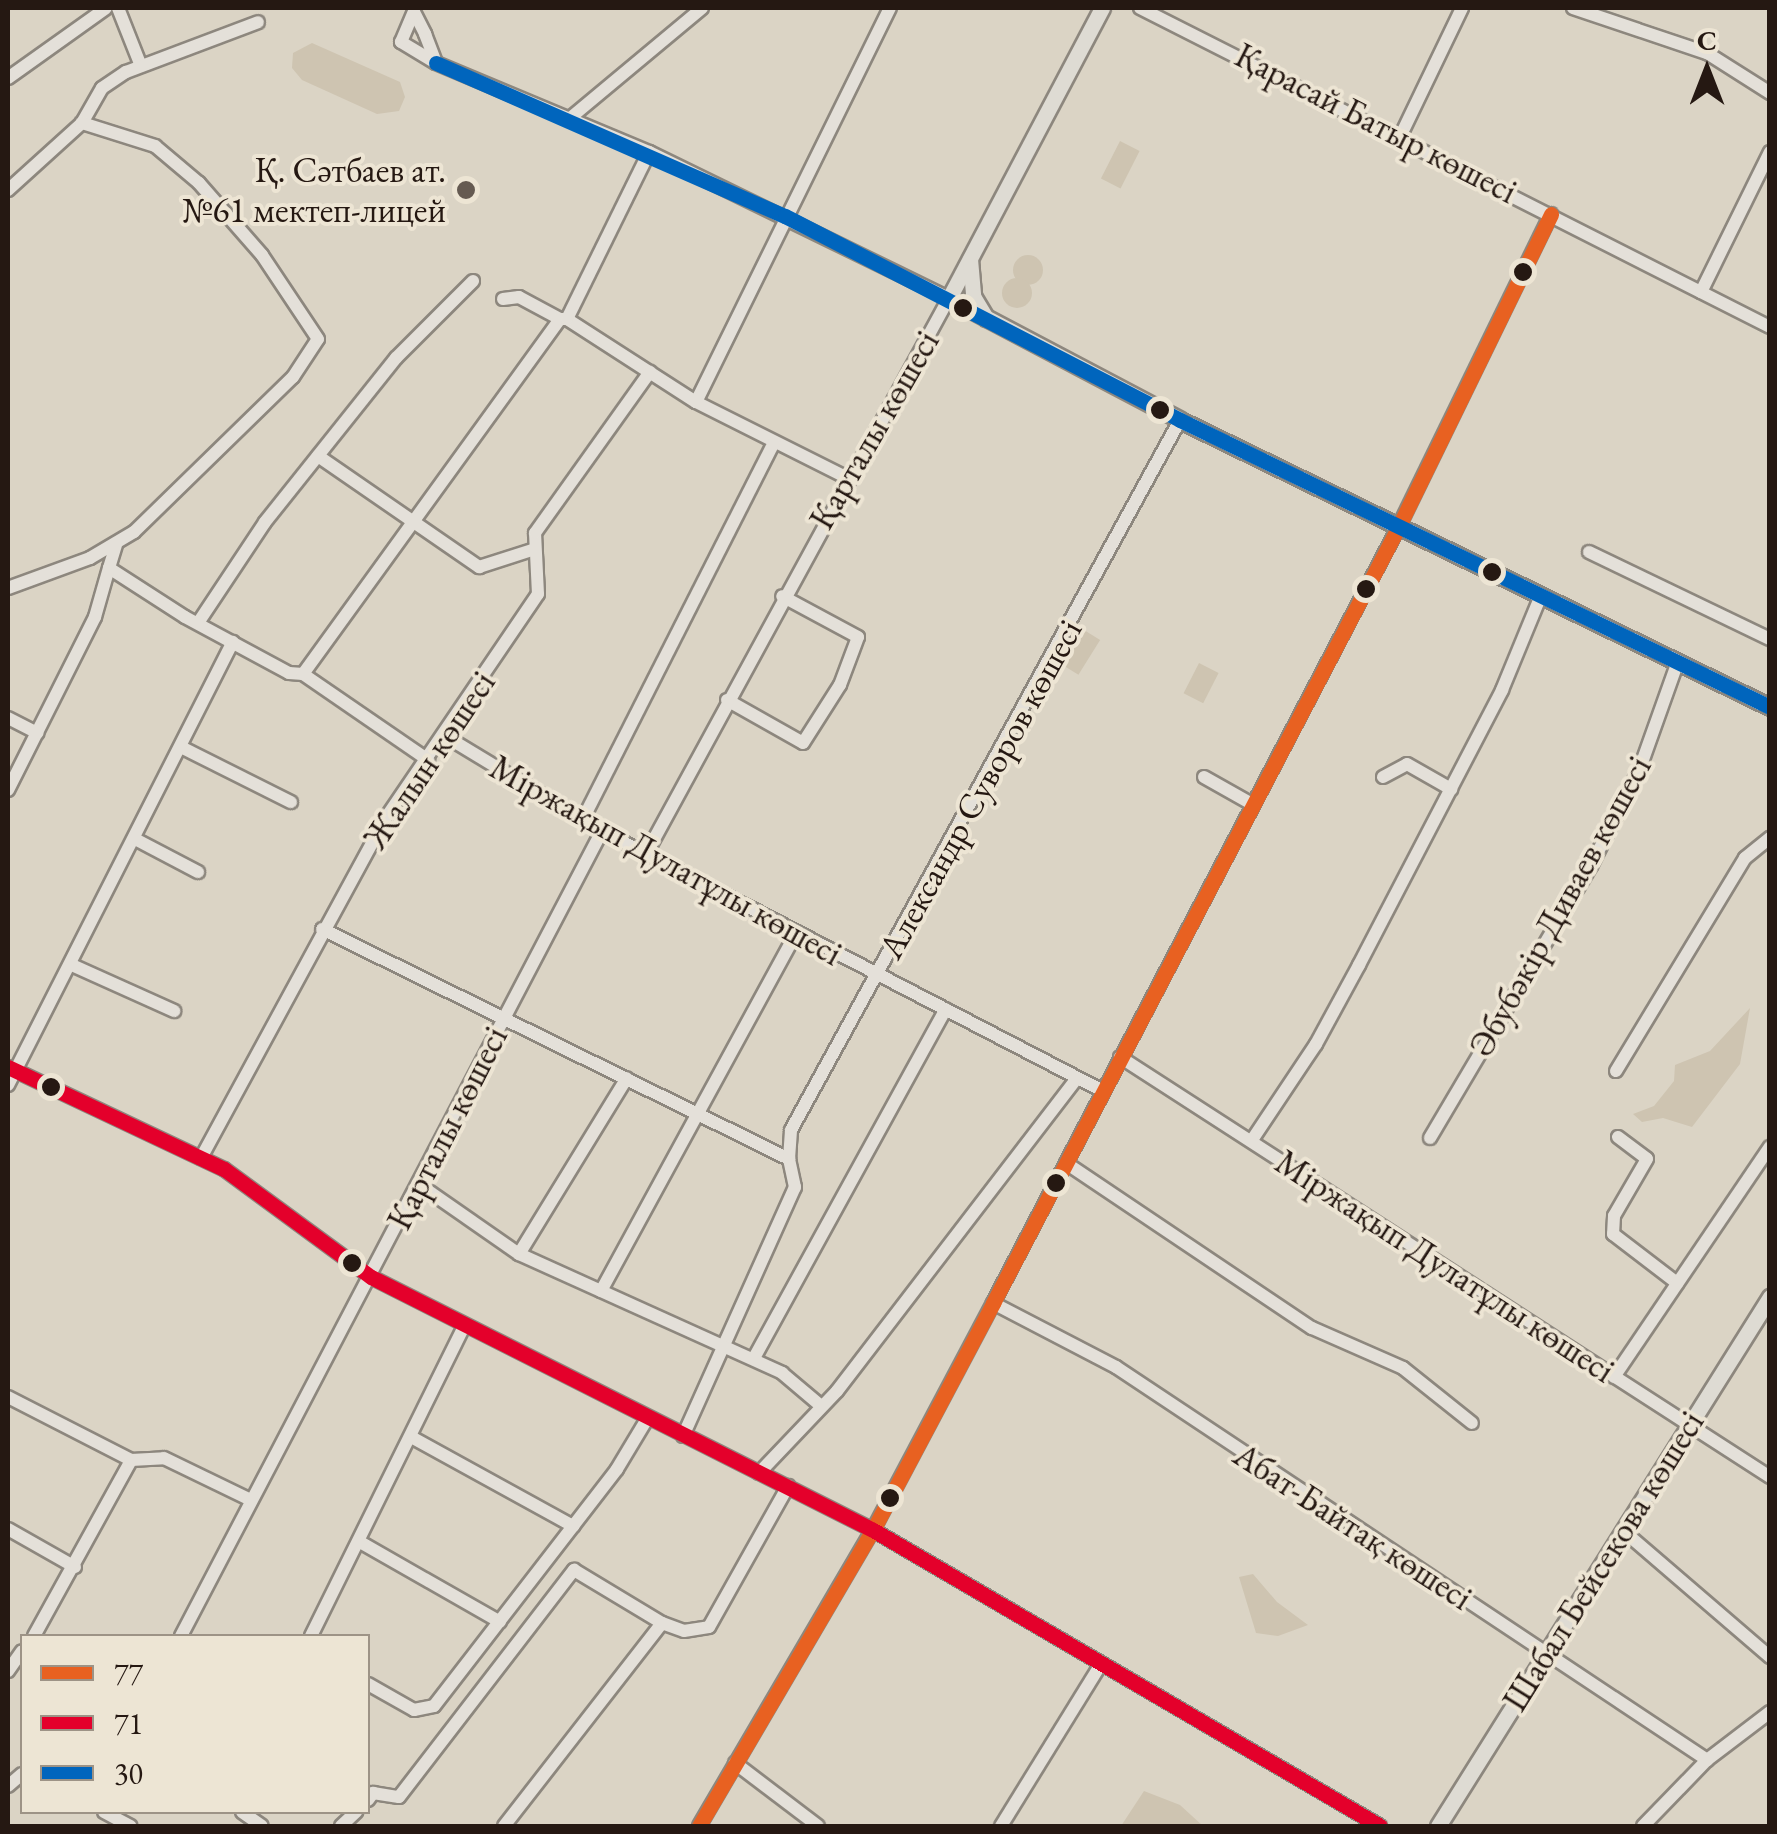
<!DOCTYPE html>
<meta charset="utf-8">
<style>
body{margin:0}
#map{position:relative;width:1777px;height:1834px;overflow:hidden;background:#dbd4c5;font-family:"EB Garamond",serif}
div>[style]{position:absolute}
.green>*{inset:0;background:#cec4b1;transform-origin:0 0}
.round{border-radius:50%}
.roads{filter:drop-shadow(2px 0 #8d877e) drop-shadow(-2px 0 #8d877e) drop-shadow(0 2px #8d877e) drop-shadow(0 -2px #8d877e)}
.minor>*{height:12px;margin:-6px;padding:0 6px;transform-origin:6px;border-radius:6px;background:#e4e0d9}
.major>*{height:15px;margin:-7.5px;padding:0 7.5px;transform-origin:7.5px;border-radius:7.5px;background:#dedbd3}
.bus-1>*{height:15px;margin:-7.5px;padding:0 7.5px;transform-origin:7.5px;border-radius:7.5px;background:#e86121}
.bus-2>*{height:15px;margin:-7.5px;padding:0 7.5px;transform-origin:7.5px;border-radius:7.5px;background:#e4002b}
.bus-3>*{height:15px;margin:-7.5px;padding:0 7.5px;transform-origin:7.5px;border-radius:7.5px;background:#0065bd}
.dots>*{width:28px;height:28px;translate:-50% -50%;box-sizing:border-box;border:5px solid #ede5d4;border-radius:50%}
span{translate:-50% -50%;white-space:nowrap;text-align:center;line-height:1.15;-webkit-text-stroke:8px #ede5d4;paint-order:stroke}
.street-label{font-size:35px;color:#251812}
.poi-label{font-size:35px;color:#251812}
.right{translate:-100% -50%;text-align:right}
.frame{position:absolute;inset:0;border:10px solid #251812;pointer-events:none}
.legend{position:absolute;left:20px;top:1634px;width:350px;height:180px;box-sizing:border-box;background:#ede5d4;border:2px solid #9d9386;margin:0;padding:12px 18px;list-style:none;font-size:30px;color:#251812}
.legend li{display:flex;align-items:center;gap:20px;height:50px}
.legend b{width:50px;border:2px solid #9d9386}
.north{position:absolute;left:1657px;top:20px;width:100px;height:100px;-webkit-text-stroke:8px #ede5d4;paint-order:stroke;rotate:0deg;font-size:28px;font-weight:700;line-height:40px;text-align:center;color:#251812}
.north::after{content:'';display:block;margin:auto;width:35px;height:45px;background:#251812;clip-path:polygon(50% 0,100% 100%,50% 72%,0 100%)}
</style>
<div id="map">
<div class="green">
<div style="clip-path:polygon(312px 43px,400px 82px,405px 97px,399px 111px,377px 114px,302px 80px,292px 68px,293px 53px)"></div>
<div style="left:1120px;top:141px;width:22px;height:42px;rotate:27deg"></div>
<div class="round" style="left:1013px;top:255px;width:30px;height:30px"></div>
<div class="round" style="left:1002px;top:278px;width:30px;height:30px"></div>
<div style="left:1084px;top:630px;width:19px;height:41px;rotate:32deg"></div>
<div style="left:1199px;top:663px;width:22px;height:34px;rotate:27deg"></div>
<div style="clip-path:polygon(1750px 1008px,1740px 1064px,1692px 1127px,1663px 1118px,1642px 1122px,1633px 1114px,1654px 1106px,1674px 1081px,1675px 1065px,1710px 1051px)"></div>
<div style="clip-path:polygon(1253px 1574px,1277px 1602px,1308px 1625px,1278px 1636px,1256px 1633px,1239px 1577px)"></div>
<div style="clip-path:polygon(1144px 1791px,1180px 1805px,1203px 1826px,1121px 1826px)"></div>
</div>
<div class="roads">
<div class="minor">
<div style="left:118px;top:8px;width:62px;rotate:68.4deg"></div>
<div style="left:1140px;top:8px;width:706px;rotate:26.86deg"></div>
<div style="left:1573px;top:8px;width:141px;rotate:18.6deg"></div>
<div style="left:1707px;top:53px;width:75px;rotate:32.4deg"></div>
<div style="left:414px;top:12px;width:25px;rotate:63deg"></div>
<div style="left:425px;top:34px;width:31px;rotate:69deg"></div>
<div style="left:436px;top:63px;width:41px;rotate:-149deg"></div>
<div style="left:401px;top:42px;width:33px;rotate:-67deg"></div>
<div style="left:436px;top:63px;width:231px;rotate:22.7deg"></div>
<div style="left:649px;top:152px;width:334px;rotate:26deg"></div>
<div style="left:949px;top:298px;width:633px;rotate:118.59deg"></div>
<div style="left:8px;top:78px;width:120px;rotate:-35.5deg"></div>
<div style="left:569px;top:119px;width:173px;rotate:-39.8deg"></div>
<div style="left:1400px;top:137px;width:143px;rotate:-64.3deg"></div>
<div style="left:8px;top:190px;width:100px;rotate:-42.2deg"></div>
<div style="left:82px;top:123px;width:40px;rotate:-60.3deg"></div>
<div style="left:102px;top:88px;width:29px;rotate:-34deg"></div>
<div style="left:126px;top:72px;width:141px;rotate:-20.7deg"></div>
<div style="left:1701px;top:292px;width:156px;rotate:-63.8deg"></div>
<div style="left:503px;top:299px;width:16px;rotate:-7deg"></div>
<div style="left:519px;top:297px;width:47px;rotate:28.2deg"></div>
<div style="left:567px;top:319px;width:153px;rotate:32.8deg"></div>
<div style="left:696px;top:402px;width:172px;rotate:26.6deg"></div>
<div style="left:696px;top:402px;width:439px;rotate:-63.8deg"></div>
<div style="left:318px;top:456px;width:196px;rotate:34.6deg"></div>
<div style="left:479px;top:567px;width:56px;rotate:-17.8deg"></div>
<div style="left:116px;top:545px;width:24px;rotate:107deg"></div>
<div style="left:109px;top:568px;width:90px;rotate:32.8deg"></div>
<div style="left:185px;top:617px;width:118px;rotate:28.3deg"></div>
<div style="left:289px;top:673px;width:14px;rotate:4deg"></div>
<div style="left:303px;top:674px;width:152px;rotate:34.5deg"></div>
<div style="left:1589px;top:552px;width:201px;rotate:25.7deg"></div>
<div style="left:8px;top:588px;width:87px;rotate:-20.1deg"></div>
<div style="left:90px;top:558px;width:51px;rotate:-30.6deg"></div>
<div style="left:134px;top:532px;width:222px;rotate:-44.3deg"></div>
<div style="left:293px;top:377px;width:45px;rotate:-56.7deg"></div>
<div style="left:318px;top:339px;width:101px;rotate:-123.7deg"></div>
<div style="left:262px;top:255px;width:96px;rotate:-131.2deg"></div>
<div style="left:199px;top:183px;width:57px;rotate:-139.9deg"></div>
<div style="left:155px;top:146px;width:77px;rotate:-162.5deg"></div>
<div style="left:198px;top:623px;width:121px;rotate:-56.4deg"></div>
<div style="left:265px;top:522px;width:210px;rotate:-51.4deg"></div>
<div style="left:396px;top:358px;width:109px;rotate:-45deg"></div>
<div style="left:303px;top:674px;width:438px;rotate:-54.1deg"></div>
<div style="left:560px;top:319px;width:7px"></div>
<div style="left:567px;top:319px;width:186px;rotate:-63.8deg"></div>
<div style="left:727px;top:700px;width:87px;rotate:29.5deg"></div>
<div style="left:803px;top:743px;width:69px;rotate:-57.5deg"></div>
<div style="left:840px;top:685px;width:51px;rotate:-69.4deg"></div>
<div style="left:858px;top:637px;width:86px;rotate:-151.7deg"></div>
<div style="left:8px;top:718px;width:33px;rotate:27deg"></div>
<div style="left:445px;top:736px;width:184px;rotate:31.2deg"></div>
<div style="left:602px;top:831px;width:564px;rotate:27.43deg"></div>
<div style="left:181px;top:747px;width:123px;rotate:26.6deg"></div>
<div style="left:1204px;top:777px;width:55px;rotate:29.4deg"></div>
<div style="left:1383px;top:777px;width:27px;rotate:-28deg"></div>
<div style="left:1407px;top:764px;width:51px;rotate:29.6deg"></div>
<div style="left:8px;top:790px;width:194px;rotate:-63.3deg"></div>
<div style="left:95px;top:617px;width:51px;rotate:-74.1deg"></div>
<div style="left:583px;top:819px;width:422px;rotate:-63.1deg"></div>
<div style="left:137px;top:840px;width:69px;rotate:27.7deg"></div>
<div style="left:322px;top:929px;width:521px;rotate:26.22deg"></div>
<div style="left:789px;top:1159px;width:29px;rotate:78deg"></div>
<div style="left:795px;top:1187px;width:273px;rotate:114.2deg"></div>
<div style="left:74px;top:966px;width:110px;rotate:24.2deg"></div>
<div style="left:1120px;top:1057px;width:774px;rotate:32.87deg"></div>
<div style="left:8px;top:1067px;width:239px;rotate:25.3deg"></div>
<div style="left:224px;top:1169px;width:182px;rotate:36.3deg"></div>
<div style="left:371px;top:1277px;width:562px;rotate:26.75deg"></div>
<div style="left:873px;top:1530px;width:587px;rotate:30.28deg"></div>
<div style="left:1616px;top:1071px;width:249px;rotate:-58.8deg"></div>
<div style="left:1745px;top:858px;width:32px;rotate:-39deg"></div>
<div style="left:8px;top:1085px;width:497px;rotate:-63.1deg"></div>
<div style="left:1618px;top:1137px;width:36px;rotate:37deg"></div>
<div style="left:1647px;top:1159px;width:66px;rotate:120.1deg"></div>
<div style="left:1614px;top:1216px;width:18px;rotate:93deg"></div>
<div style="left:1613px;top:1234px;width:81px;rotate:37.4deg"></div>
<div style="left:1430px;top:1138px;width:316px;rotate:-59.4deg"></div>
<div style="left:1591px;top:866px;width:110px;rotate:-63.4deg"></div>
<div style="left:1640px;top:768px;width:107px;rotate:-70.4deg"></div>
<div style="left:1252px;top:1140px;width:115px;rotate:-56.3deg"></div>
<div style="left:1316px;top:1044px;width:90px;rotate:-61.4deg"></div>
<div style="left:1359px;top:965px;width:310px;rotate:-62.5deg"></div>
<div style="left:1502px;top:690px;width:100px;rotate:-67.6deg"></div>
<div style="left:201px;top:1158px;width:386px;rotate:-61.5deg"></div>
<div style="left:385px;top:819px;width:272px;rotate:-55.8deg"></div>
<div style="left:538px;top:594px;width:61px;rotate:-92.8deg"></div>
<div style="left:535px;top:533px;width:198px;rotate:-54.5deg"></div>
<div style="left:789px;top:1159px;width:29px;rotate:-86deg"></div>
<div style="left:791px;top:1130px;width:810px;rotate:-61.28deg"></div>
<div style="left:1066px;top:1163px;width:296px;rotate:33.9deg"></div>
<div style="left:1312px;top:1328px;width:99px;rotate:23.7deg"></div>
<div style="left:1403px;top:1368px;width:88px;rotate:38.6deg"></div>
<div style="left:420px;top:1185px;width:121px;rotate:34.9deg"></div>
<div style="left:519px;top:1254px;width:289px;rotate:24.3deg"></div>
<div style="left:782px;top:1373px;width:51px;rotate:40.2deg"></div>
<div style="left:519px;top:1254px;width:206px;rotate:-58.5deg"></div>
<div style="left:601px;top:1291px;width:409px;rotate:-61.4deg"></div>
<div style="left:993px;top:1303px;width:139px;rotate:27.5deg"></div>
<div style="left:1116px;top:1367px;width:710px;rotate:33.62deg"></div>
<div style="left:754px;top:1358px;width:398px;rotate:-61.2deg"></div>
<div style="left:1614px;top:1377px;width:278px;rotate:-55.9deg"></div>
<div style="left:8px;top:1397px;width:138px;rotate:27.1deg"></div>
<div style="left:131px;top:1460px;width:33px;rotate:-3deg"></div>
<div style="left:164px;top:1458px;width:97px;rotate:25.8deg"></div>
<div style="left:413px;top:1438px;width:183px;rotate:28.8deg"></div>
<div style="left:759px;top:1473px;width:113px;rotate:-46.4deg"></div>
<div style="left:837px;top:1391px;width:393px;rotate:-52.5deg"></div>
<div style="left:8px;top:1529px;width:77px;rotate:29.6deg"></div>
<div style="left:1627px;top:1534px;width:189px;rotate:40.7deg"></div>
<div style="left:360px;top:1542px;width:161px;rotate:29.7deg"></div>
<div style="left:34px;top:1636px;width:201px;rotate:-61.1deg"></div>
<div style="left:181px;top:1636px;width:908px;rotate:-62.39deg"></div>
<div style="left:311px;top:1636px;width:345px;rotate:-63.7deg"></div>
<div style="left:8px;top:1671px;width:24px;rotate:-55deg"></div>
<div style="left:368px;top:1684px;width:53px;rotate:29.5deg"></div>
<div style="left:414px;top:1710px;width:20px;rotate:-11deg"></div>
<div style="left:434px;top:1706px;width:299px;rotate:-52.3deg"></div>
<div style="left:617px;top:1469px;width:58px;rotate:-59deg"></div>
<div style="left:735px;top:1763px;width:104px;rotate:37.2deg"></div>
<div style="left:8px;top:1786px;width:18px;rotate:-41deg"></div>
<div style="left:368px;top:1800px;width:9px;rotate:-54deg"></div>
<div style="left:373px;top:1793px;width:26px;rotate:9deg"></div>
<div style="left:399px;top:1797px;width:287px;rotate:-52.4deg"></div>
<div style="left:574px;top:1570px;width:103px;rotate:31.1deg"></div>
<div style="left:662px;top:1623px;width:23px;rotate:20deg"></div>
<div style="left:684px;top:1631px;width:25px;rotate:-9deg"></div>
<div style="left:709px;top:1627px;width:162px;rotate:-60.7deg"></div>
<div style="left:104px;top:1812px;width:30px;rotate:28deg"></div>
<div style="left:242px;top:1812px;width:24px;rotate:35deg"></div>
<div style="left:341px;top:1826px;width:21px;rotate:-43deg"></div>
<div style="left:504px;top:1826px;width:257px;rotate:-52.1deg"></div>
<div style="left:699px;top:1826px;width:343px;rotate:-59.6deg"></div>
<div style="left:873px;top:1530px;width:257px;rotate:-62.1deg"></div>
<div style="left:993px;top:1303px;width:877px;rotate:-62.41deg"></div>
<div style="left:1399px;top:526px;width:347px;rotate:-64deg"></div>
<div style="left:1001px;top:1826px;width:188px;rotate:-58.3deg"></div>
<div style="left:1643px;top:1826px;width:92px;rotate:-45.9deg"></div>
<div style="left:1707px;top:1760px;width:79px;rotate:-37.3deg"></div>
</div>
<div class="major">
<div style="left:1102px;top:8px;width:328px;rotate:117.8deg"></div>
<div style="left:949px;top:298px;width:261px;rotate:27.8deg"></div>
<div style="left:1180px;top:420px;width:656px;rotate:25.94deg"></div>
<div style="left:970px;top:259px;width:37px;rotate:85deg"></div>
<div style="left:973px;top:296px;width:26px;rotate:59deg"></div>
<div style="left:1438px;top:1826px;width:625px;rotate:-57.89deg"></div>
</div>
</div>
<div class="bus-1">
<div style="left:699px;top:1826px;width:343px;rotate:-59.6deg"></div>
<div style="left:873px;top:1530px;width:257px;rotate:-62.1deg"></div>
<div style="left:993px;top:1303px;width:877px;rotate:-62.41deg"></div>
<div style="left:1399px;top:526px;width:347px;rotate:-64deg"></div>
</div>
<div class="bus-2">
<div style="left:8px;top:1067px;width:239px;rotate:25.3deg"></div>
<div style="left:224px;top:1169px;width:182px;rotate:36.3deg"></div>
<div style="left:371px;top:1277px;width:562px;rotate:26.75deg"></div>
<div style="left:873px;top:1530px;width:587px;rotate:30.28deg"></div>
</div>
<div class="bus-3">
<div style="left:436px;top:63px;width:381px;rotate:23.7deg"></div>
<div style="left:785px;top:216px;width:445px;rotate:27.3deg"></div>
<div style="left:1180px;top:420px;width:656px;rotate:25.94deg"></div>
</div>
<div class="dots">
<div style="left:466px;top:190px;background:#655a51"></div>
<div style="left:1523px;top:272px;background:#251812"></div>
<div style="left:963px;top:308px;background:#251812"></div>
<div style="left:1160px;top:410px;background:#251812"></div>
<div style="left:1492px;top:572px;background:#251812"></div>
<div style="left:1366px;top:589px;background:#251812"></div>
<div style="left:51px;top:1087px;background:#251812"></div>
<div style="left:1056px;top:1183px;background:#251812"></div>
<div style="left:352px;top:1263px;background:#251812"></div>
<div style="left:890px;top:1498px;background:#251812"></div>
</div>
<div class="street-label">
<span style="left:1376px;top:123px;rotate:27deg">Қарасай Батыр көшесі</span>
<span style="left:874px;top:430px;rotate:-60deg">Қарталы көшесі</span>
<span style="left:429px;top:760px;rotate:-56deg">Жалын көшесі</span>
<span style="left:980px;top:789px;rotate:-61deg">Александр Суворов көшесі</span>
<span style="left:666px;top:860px;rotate:29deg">Міржақып Дулатұлы көшесі</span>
<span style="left:1560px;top:906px;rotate:-61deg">Әбубәкір Диваев көшесі</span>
<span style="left:447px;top:1128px;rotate:-63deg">Қарталы көшесі</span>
<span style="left:1445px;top:1266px;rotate:33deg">Міржақып Дулатұлы көшесі</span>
<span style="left:1353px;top:1526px;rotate:33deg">Абат-Байтақ көшесі</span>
<span style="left:1603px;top:1561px;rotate:-58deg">Шабал Бейсекова көшесі</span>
</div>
<div class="poi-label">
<span class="right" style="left:446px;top:190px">Қ. Сәтбаев ат.<br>№61 мектеп-лицей</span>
</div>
<div class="frame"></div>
<ul class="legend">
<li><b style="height:12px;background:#e86121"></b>77</li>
<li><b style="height:12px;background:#e4002b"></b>71</li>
<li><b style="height:12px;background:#0065bd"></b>30</li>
</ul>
<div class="north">С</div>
</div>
